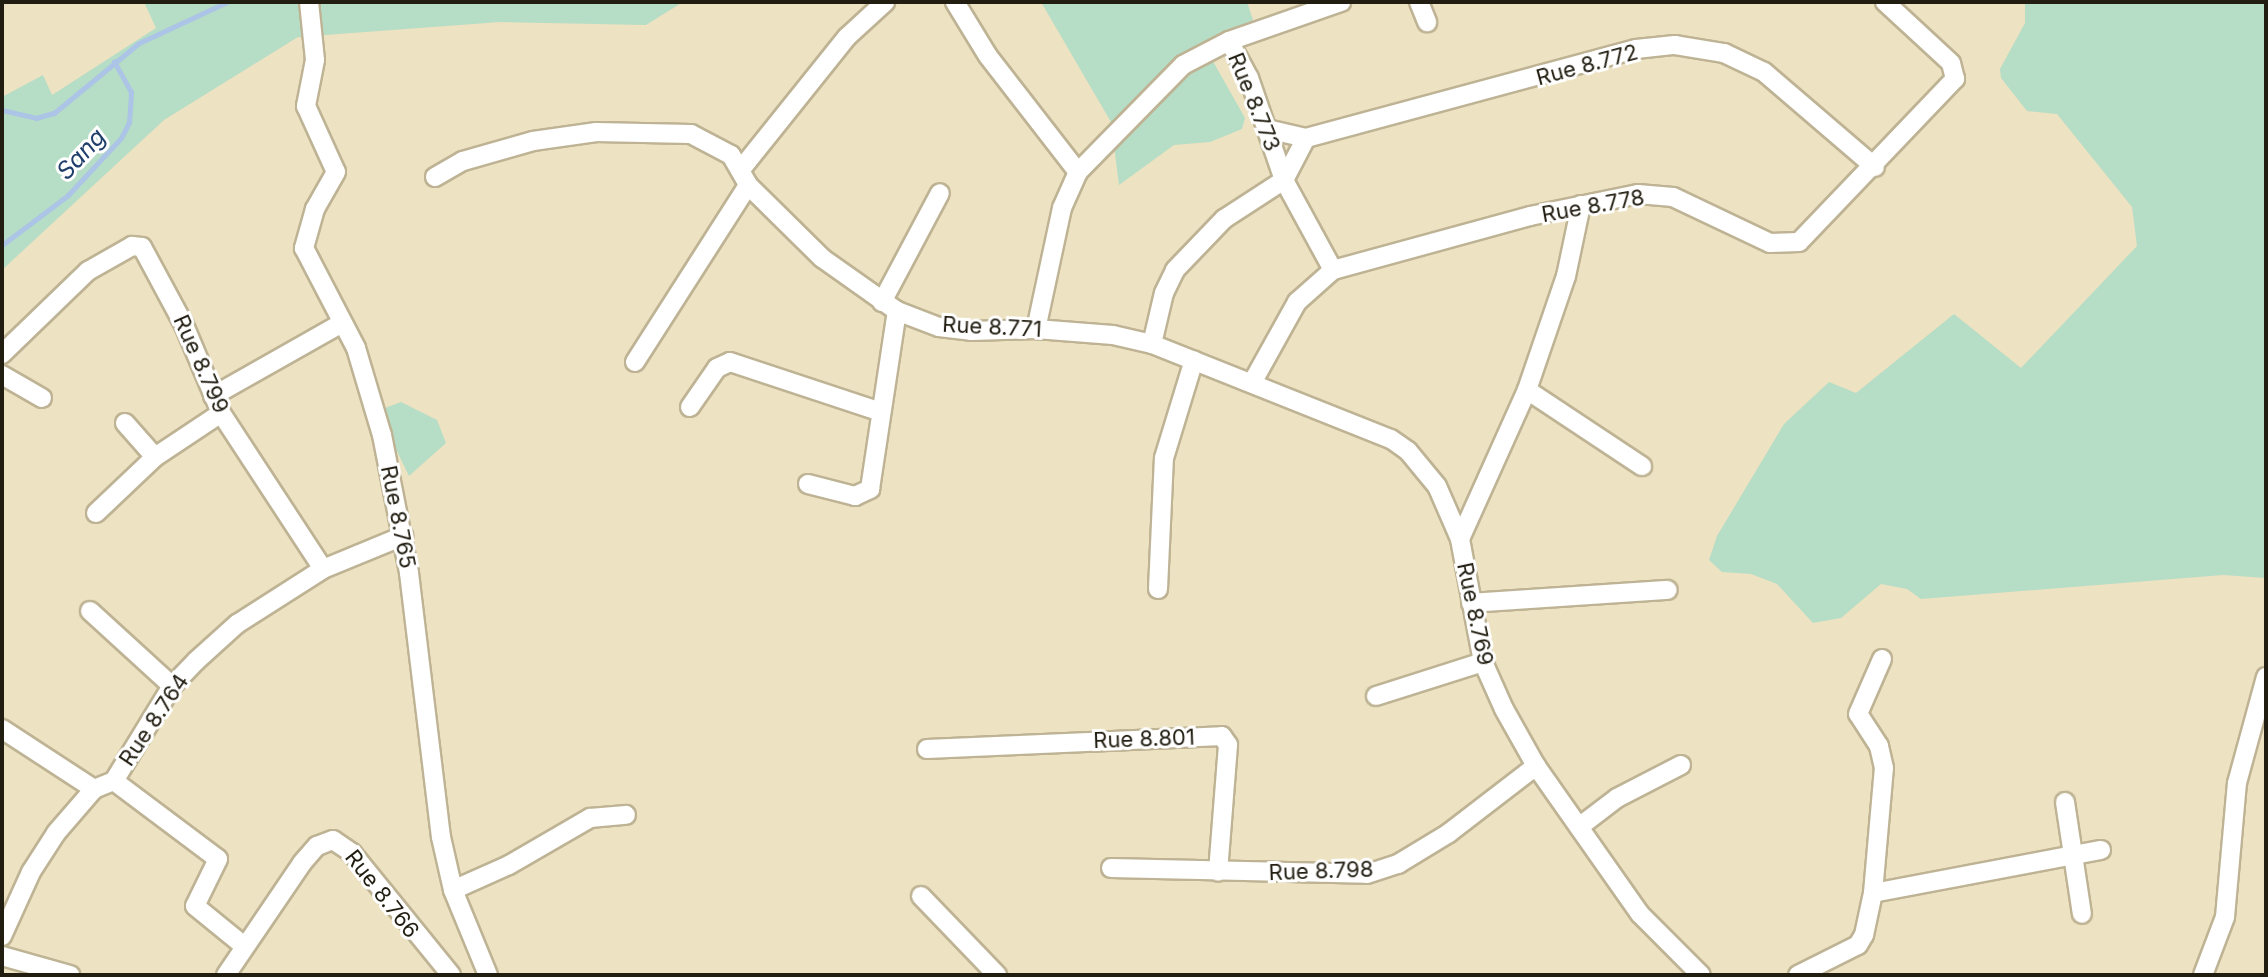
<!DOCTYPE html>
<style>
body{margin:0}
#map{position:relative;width:2268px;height:977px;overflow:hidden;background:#ede2c1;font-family:Inter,sans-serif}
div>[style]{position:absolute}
.green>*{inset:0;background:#b6ddc6}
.stream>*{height:5px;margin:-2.5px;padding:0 2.5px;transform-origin:2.5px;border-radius:2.5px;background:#acc4e6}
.roads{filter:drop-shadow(2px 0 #beb394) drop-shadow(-2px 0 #beb394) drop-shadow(0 2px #beb394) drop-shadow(0 -2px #beb394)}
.minor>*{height:18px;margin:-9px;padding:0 9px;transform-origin:9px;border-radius:9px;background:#fff}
span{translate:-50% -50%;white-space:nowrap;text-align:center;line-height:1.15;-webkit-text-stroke:6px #fff;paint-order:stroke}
.street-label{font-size:22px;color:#211d11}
.water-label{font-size:24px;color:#1f3e6a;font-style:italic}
.frame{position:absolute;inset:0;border:4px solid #211d11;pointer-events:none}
</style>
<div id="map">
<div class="green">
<div style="clip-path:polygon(144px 2px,683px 2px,646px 25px,500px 22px,298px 37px,164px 120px,2px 270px,2px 97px,43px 75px,52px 95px,156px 28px)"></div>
<div style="clip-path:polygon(1041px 2px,1247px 2px,1253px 20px,1206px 49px,1245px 118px,1242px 129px,1210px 142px,1174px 145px,1119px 185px,1111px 122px)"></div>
<div style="clip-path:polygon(2025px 2px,2266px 2px,2266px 578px,2223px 575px,1921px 599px,1907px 589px,1881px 584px,1841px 618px,1813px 623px,1777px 584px,1751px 574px,1722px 572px,1709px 560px,1717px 536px,1784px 424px,1829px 382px,1856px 393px,1954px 314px,2021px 368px,2137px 246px,2132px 207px,2057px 114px,2027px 111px,2001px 78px,2000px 69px,2025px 23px)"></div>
<div style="clip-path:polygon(401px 402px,437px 420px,446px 443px,409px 476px,392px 441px,385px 408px)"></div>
</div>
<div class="stream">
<div style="left:2px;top:110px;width:35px;rotate:13deg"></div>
<div style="left:36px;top:118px;width:19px;rotate:-16deg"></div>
<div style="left:54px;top:113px;width:110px;rotate:-39.5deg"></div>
<div style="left:139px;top:43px;width:97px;rotate:-25deg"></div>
<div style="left:2px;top:245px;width:83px;rotate:-37.1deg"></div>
<div style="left:68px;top:195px;width:78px;rotate:-47.1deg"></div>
<div style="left:121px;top:138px;width:18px;rotate:-63deg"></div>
<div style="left:129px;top:122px;width:30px;rotate:-86deg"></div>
<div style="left:131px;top:92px;width:35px;rotate:-119deg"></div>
</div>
<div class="roads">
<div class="minor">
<div style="left:309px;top:2px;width:58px;rotate:84.1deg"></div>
<div style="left:315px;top:60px;width:47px;rotate:101.1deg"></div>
<div style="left:306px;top:106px;width:72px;rotate:65.6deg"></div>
<div style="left:336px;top:172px;width:43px;rotate:119.6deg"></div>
<div style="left:315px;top:209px;width:41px;rotate:105.8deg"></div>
<div style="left:304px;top:248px;width:113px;rotate:62.5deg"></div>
<div style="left:356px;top:348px;width:91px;rotate:73.4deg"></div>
<div style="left:382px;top:435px;width:141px;rotate:78.9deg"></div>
<div style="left:409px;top:573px;width:266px;rotate:83.1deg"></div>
<div style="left:441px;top:837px;width:54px;rotate:77.2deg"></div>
<div style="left:453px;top:890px;width:92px;rotate:67.6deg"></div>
<div style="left:955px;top:2px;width:63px;rotate:58.6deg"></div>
<div style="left:988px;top:56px;width:147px;rotate:52.2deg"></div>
<div style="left:1078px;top:172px;width:39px;rotate:114deg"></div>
<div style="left:1062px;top:208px;width:124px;rotate:102.1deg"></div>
<div style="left:1419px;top:2px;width:22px;rotate:68deg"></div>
<div style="left:1267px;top:129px;width:40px;rotate:13deg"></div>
<div style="left:1306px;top:138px;width:342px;rotate:-15.1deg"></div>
<div style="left:1636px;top:49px;width:39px;rotate:-6deg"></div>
<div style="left:1675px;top:45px;width:50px;rotate:9.3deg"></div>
<div style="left:1724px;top:53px;width:44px;rotate:25.4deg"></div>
<div style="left:1764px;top:72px;width:146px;rotate:40.6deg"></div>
<div style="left:742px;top:168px;width:168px;rotate:-51.3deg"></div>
<div style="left:847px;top:37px;width:52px;rotate:-42.6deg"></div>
<div style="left:1078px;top:172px;width:150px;rotate:-45.5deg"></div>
<div style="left:1183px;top:65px;width:52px;rotate:-27.6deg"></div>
<div style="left:435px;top:177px;width:32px;rotate:-30deg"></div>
<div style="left:463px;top:161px;width:73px;rotate:-15.9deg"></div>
<div style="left:533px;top:141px;width:64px;rotate:-8.1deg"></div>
<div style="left:596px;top:132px;width:95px;rotate:1.2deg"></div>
<div style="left:691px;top:134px;width:45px;rotate:27.7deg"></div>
<div style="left:731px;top:155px;width:34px;rotate:60deg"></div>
<div style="left:748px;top:185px;width:104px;rotate:44.6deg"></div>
<div style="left:822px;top:258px;width:92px;rotate:35.2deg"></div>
<div style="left:897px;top:311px;width:45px;rotate:20.9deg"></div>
<div style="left:939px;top:327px;width:32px;rotate:7deg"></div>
<div style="left:971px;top:331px;width:65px;rotate:-1.8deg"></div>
<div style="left:1036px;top:329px;width:77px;rotate:4.5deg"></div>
<div style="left:1113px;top:335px;width:40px;rotate:13deg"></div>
<div style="left:1152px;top:344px;width:257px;rotate:21.7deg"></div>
<div style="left:1391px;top:439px;width:21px;rotate:35deg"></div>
<div style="left:1408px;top:451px;width:45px;rotate:50.4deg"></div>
<div style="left:1437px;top:486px;width:58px;rotate:66.5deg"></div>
<div style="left:1581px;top:205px;width:73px;rotate:101.9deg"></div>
<div style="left:1566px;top:276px;width:120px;rotate:108.9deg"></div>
<div style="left:1527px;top:390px;width:163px;rotate:114.2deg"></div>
<div style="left:1460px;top:539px;width:125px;rotate:79.4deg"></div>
<div style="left:1483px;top:662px;width:51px;rotate:65.9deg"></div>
<div style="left:1504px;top:709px;width:65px;rotate:60.7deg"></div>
<div style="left:1536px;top:766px;width:181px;rotate:54.9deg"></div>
<div style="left:1640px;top:914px;width:86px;rotate:45deg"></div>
<div style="left:1333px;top:270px;width:102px;rotate:-118.6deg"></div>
<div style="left:1284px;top:180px;width:108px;rotate:-108.9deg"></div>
<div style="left:1249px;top:78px;width:42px;rotate:-118.4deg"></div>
<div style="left:1229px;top:41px;width:119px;rotate:-19.2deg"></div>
<div style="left:882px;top:302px;width:123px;rotate:-62deg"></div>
<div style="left:1152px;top:344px;width:52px;rotate:-76.8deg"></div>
<div style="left:1164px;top:293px;width:25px;rotate:-64deg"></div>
<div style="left:1175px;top:270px;width:71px;rotate:-46.1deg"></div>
<div style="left:1224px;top:219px;width:72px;rotate:-33deg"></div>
<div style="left:1284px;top:180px;width:47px;rotate:-62.4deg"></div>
<div style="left:2px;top:354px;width:120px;rotate:-44deg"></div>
<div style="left:88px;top:271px;width:51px;rotate:-29.6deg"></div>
<div style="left:132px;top:246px;width:10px;rotate:6deg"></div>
<div style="left:142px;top:247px;width:89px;rotate:61.7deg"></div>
<div style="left:184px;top:325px;width:95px;rotate:67.2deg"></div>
<div style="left:221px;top:413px;width:186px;rotate:56.8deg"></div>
<div style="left:635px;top:362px;width:210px;rotate:-57.4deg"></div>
<div style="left:2px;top:375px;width:46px;rotate:29.9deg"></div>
<div style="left:1252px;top:383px;width:93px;rotate:-60.9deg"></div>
<div style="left:1297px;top:302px;width:48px;rotate:-41.6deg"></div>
<div style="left:1333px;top:270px;width:204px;rotate:-15.3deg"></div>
<div style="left:1530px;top:216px;width:110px;rotate:-11.5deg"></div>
<div style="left:1638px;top:194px;width:35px;rotate:5deg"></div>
<div style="left:1673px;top:197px;width:107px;rotate:25.4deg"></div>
<div style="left:1770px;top:243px;width:29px;rotate:-2deg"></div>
<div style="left:1799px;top:242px;width:226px;rotate:-46.3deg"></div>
<div style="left:1955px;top:79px;width:16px;rotate:-104deg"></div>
<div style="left:1951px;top:63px;width:90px;rotate:-137.3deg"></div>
<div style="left:1527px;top:390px;width:138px;rotate:33.5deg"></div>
<div style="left:213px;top:396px;width:148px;rotate:-29.5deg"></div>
<div style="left:690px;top:407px;width:47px;rotate:-55.3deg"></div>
<div style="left:717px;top:368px;width:14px;rotate:-25deg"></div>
<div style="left:730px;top:362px;width:156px;rotate:18.3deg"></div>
<div style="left:125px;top:423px;width:45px;rotate:48.6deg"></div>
<div style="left:808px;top:484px;width:49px;rotate:14.3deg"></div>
<div style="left:855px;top:496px;width:17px;rotate:-25deg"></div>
<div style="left:870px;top:489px;width:180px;rotate:-81.4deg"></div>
<div style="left:96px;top:513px;width:81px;rotate:-43.5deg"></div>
<div style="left:155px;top:457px;width:79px;rotate:-33.7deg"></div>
<div style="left:1158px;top:589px;width:131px;rotate:-87.4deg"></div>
<div style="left:1164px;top:458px;width:102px;rotate:-73deg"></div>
<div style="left:1471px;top:603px;width:197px;rotate:-3.8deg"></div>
<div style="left:90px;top:611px;width:111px;rotate:42.4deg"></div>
<div style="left:1376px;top:696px;width:112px;rotate:-17.6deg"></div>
<div style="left:2px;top:729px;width:110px;rotate:33.1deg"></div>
<div style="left:927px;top:749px;width:295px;rotate:-2.5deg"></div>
<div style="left:1222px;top:736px;width:11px;rotate:56deg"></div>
<div style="left:1228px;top:745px;width:127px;rotate:94.5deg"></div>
<div style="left:114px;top:781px;width:130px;rotate:36.9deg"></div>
<div style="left:218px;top:859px;width:52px;rotate:116.1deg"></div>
<div style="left:195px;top:906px;width:63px;rotate:39.2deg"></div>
<div style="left:2065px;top:802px;width:113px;rotate:81.4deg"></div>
<div style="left:1579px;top:827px;width:48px;rotate:-37.3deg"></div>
<div style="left:1617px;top:798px;width:72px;rotate:-27.3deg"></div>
<div style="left:1111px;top:868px;width:256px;rotate:1.3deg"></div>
<div style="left:1367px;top:874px;width:33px;rotate:-18deg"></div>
<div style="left:1398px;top:864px;width:60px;rotate:-31.3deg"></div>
<div style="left:1449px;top:833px;width:110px;rotate:-37.6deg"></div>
<div style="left:453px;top:890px;width:61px;rotate:-24.1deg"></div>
<div style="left:509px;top:865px;width:94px;rotate:-30.1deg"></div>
<div style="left:590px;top:818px;width:36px;rotate:-5deg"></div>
<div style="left:1873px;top:893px;width:232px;rotate:-10.7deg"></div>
<div style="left:921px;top:896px;width:110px;rotate:46.1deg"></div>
<div style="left:2px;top:936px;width:70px;rotate:-65.6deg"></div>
<div style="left:31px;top:872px;width:46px;rotate:-57.3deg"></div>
<div style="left:56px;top:833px;width:58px;rotate:-49.2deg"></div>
<div style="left:94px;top:789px;width:22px;rotate:-22deg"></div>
<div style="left:114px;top:781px;width:111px;rotate:-58.6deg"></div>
<div style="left:172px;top:686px;width:35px;rotate:-46deg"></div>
<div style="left:196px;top:661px;width:55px;rotate:-42.1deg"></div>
<div style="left:237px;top:624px;width:102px;rotate:-32.6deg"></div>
<div style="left:323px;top:569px;width:87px;rotate:-22.4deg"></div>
<div style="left:2px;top:956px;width:71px;rotate:15.6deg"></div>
<div style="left:226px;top:975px;width:135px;rotate:-55.8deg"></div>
<div style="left:302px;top:863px;width:23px;rotate:-49deg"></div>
<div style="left:317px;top:846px;width:17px;rotate:-21deg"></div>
<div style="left:333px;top:840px;width:23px;rotate:34deg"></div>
<div style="left:352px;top:853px;width:157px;rotate:50.9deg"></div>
<div style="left:1798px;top:975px;width:67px;rotate:-26.6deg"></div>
<div style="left:1858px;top:945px;width:12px;rotate:-59deg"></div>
<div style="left:1864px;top:935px;width:43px;rotate:-77.9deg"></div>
<div style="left:1873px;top:893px;width:125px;rotate:-85deg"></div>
<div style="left:1884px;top:768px;width:23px;rotate:-103deg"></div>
<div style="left:1879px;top:746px;width:38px;rotate:-123deg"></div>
<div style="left:1858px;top:714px;width:60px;rotate:-66.4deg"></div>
<div style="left:2203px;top:975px;width:62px;rotate:-69.2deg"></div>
<div style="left:2225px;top:917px;width:135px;rotate:-84.9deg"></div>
<div style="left:2237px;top:783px;width:110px;rotate:-74.7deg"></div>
</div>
</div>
<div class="street-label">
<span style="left:1587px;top:65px;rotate:-15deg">Rue 8.772</span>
<span style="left:1254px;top:102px;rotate:68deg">Rue 8.773</span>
<span style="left:1593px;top:206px;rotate:-10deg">Rue 8.778</span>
<span style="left:992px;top:327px;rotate:3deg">Rue 8.771</span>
<span style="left:201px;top:364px;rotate:66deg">Rue 8.799</span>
<span style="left:398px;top:517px;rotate:79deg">Rue 8.765</span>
<span style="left:1475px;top:614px;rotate:78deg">Rue 8.769</span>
<span style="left:154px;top:720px;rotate:-56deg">Rue 8.764</span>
<span style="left:1144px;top:739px;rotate:-2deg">Rue 8.801</span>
<span style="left:1321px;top:871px;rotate:-2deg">Rue 8.798</span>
<span style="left:382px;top:894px;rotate:52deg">Rue 8.766</span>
</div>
<div class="water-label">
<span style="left:81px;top:154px;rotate:-47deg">Sang</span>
</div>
<div class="frame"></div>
</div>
